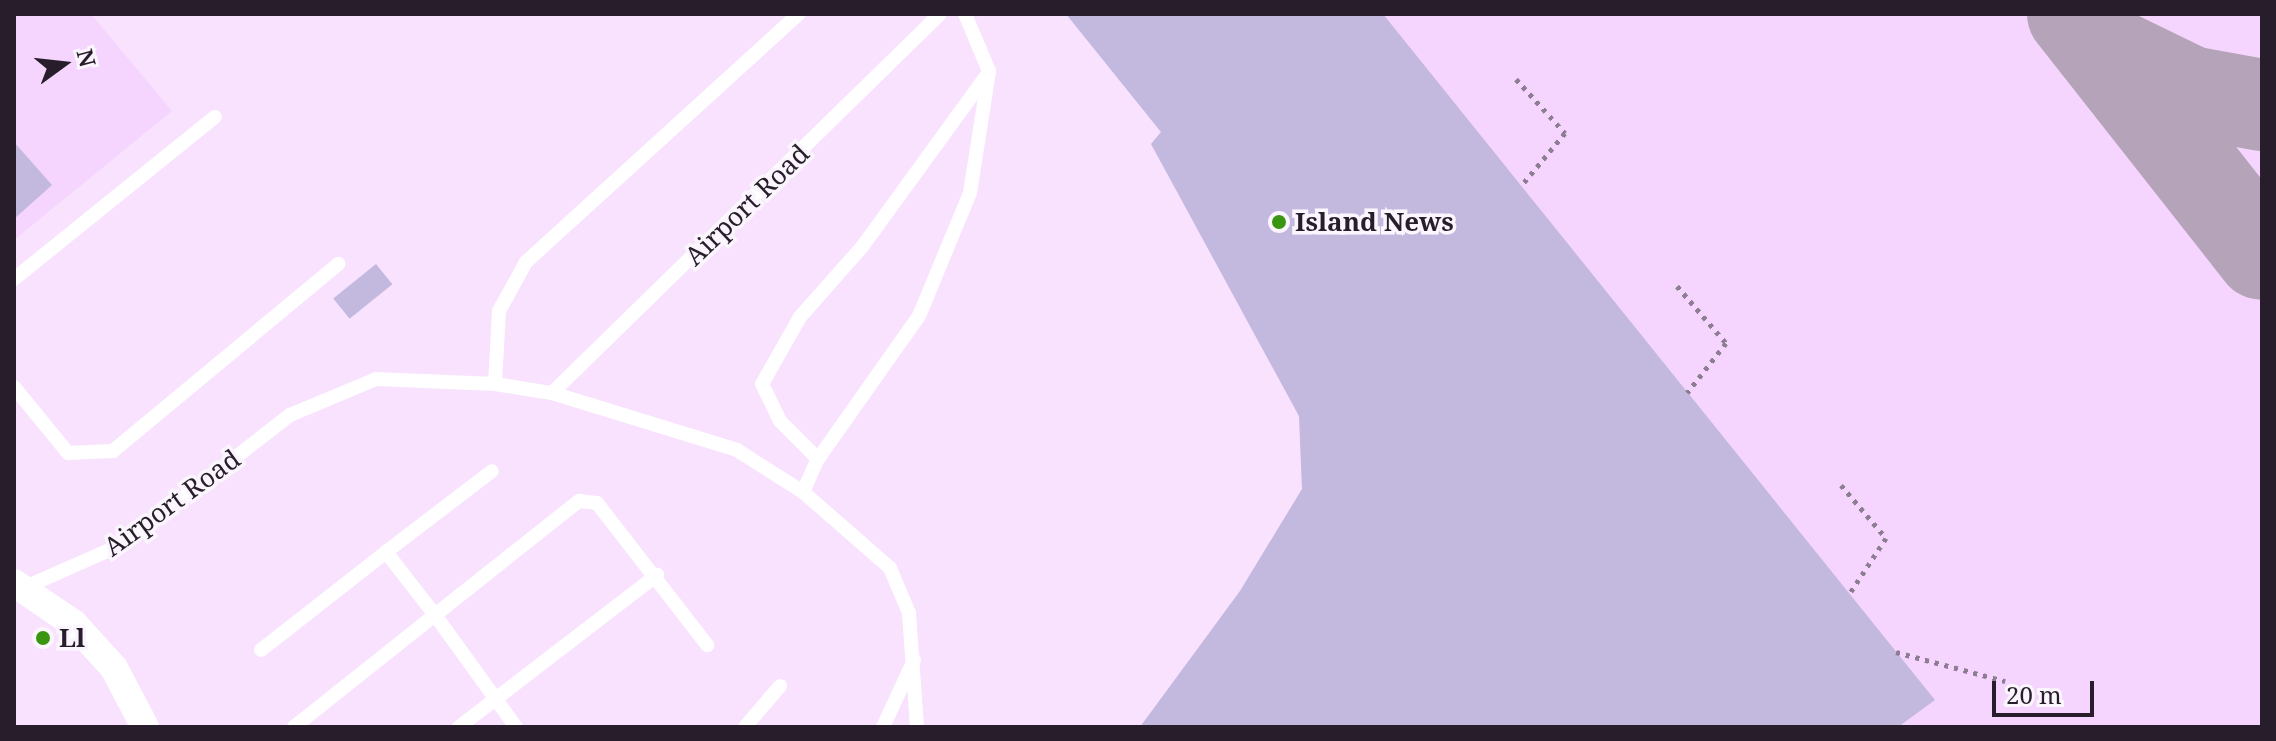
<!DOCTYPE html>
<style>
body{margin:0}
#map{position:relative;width:2276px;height:741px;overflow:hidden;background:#f8e2fe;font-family:"Noto Serif",serif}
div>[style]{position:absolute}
.built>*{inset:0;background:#f5d5fe}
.taxiway>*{height:92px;margin:-46px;padding:0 46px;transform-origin:46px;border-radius:46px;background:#b5a3ba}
.building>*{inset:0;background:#c3b8de;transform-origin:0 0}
.path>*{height:5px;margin-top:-2.5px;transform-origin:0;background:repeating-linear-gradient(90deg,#8d7d92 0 4px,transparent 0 10px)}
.service>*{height:14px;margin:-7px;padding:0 7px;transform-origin:7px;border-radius:7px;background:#fff}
.minor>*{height:28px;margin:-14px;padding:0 14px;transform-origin:14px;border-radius:14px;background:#fff}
.dots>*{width:22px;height:22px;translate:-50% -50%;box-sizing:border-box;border:4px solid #fbf6fd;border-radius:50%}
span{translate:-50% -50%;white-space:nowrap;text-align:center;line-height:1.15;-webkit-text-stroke:7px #fbf6fd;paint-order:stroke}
.street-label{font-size:26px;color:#281e2b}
.poi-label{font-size:26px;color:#281e2b;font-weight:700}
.left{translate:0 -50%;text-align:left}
.frame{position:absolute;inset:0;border:16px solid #281e2b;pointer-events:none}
.north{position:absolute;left:24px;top:24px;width:80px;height:80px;-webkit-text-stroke:6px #fbf6fd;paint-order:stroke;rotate:75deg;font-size:22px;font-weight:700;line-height:32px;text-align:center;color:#281e2b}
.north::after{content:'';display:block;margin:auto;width:28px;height:36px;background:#281e2b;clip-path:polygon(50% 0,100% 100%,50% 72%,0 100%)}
.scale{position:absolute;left:1992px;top:681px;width:102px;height:36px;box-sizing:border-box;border:4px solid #281e2b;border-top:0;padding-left:10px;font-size:24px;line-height:28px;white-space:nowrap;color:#281e2b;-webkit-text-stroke:6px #fbf6fd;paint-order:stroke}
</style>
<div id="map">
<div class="built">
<div style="clip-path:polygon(14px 14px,91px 14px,172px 111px,14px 240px)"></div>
<div style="clip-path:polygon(1066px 14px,2262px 14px,2262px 727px,1140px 727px,1240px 591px,1302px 489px,1299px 416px,1151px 144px,1161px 132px)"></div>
</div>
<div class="taxiway">
<div style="left:2073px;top:14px;width:305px;rotate:51.8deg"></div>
<div style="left:2108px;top:52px;width:91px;rotate:26deg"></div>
<div style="left:2190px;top:92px;width:73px;rotate:10.2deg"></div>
</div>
<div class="building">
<div style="clip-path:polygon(1066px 14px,1383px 14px,1935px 700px,1898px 727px,1140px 727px,1240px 591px,1302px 489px,1299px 416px,1151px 144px,1161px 132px)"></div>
<div style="clip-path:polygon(14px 142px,52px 185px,14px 219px)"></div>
<div style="left:376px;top:264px;width:26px;height:55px;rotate:51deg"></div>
</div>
<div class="path">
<div style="left:1516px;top:79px;width:73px;rotate:47.8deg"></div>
<div style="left:1565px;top:133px;width:69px;rotate:129.7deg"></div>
<div style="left:1677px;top:286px;width:75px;rotate:49.3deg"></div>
<div style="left:1726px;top:343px;width:63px;rotate:128deg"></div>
<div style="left:1841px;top:485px;width:70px;rotate:49.7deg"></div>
<div style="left:1886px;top:538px;width:66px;rotate:123.2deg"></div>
<div style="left:1896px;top:652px;width:113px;rotate:14.9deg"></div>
</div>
<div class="service">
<div style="left:14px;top:279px;width:258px;rotate:-38.9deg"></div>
<div style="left:495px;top:384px;width:73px;rotate:-86.9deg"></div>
<div style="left:499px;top:311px;width:56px;rotate:-61.1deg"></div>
<div style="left:526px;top:262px;width:369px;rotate:-42.3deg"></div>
<div style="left:14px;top:387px;width:85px;rotate:50.7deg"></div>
<div style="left:68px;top:453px;width:45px;rotate:-2.5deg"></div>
<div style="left:113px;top:451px;width:293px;rotate:-39.7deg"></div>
<div style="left:552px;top:393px;width:542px;rotate:-44.33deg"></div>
<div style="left:818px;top:459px;width:54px;rotate:-135deg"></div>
<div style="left:780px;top:421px;width:41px;rotate:-115.9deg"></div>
<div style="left:762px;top:384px;width:77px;rotate:-60.4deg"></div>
<div style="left:800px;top:317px;width:94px;rotate:-48.5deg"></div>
<div style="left:862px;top:247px;width:213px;rotate:-54deg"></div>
<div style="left:803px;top:492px;width:36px;rotate:-66deg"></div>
<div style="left:818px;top:459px;width:175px;rotate:-54.8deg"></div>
<div style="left:919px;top:316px;width:133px;rotate:-67.5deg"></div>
<div style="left:970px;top:193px;width:123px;rotate:-81.1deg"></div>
<div style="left:989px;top:71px;width:62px;rotate:-112.8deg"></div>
<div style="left:28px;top:586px;width:106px;rotate:-23.9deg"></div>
<div style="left:125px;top:543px;width:209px;rotate:-37.8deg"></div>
<div style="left:290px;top:415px;width:93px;rotate:-22.7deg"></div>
<div style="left:376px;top:379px;width:119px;rotate:2.4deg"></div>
<div style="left:495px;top:384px;width:58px;rotate:9deg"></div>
<div style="left:552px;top:393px;width:194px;rotate:17.1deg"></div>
<div style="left:737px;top:450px;width:78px;rotate:32.5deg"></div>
<div style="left:803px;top:492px;width:116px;rotate:41.1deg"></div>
<div style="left:890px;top:568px;width:49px;rotate:67.1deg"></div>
<div style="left:909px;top:613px;width:114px;rotate:86deg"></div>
<div style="left:261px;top:650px;width:159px;rotate:-38.1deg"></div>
<div style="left:294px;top:727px;width:180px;rotate:-38.5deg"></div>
<div style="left:435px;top:615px;width:80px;rotate:-127.9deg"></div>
<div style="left:386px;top:552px;width:133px;rotate:-37.4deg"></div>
<div style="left:459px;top:727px;width:250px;rotate:-37.5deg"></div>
<div style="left:516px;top:727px;width:138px;rotate:-125.9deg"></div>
<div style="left:435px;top:615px;width:184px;rotate:-38.4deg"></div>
<div style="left:579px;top:501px;width:18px;rotate:6deg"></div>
<div style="left:597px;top:503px;width:180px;rotate:52.2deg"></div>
<div style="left:745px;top:727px;width:54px;rotate:-49.5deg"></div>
<div style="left:883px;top:727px;width:74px;rotate:-65.2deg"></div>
</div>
<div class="minor">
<div style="left:14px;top:583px;width:73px;rotate:34.3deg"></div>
<div style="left:74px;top:624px;width:59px;rotate:47.7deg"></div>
<div style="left:114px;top:668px;width:67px;rotate:62.3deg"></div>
</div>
<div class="dots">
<div style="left:1279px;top:222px;background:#3a9611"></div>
<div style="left:43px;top:638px;background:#3a9611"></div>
</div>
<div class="street-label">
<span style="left:747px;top:205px;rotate:-44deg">Airport Road</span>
<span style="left:172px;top:503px;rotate:-36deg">Airport Road</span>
</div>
<div class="poi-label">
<span class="left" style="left:1295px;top:222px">Island News</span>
<span class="left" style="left:59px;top:638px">Ll</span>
</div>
<div class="frame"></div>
<div class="north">N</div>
<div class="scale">20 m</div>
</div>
